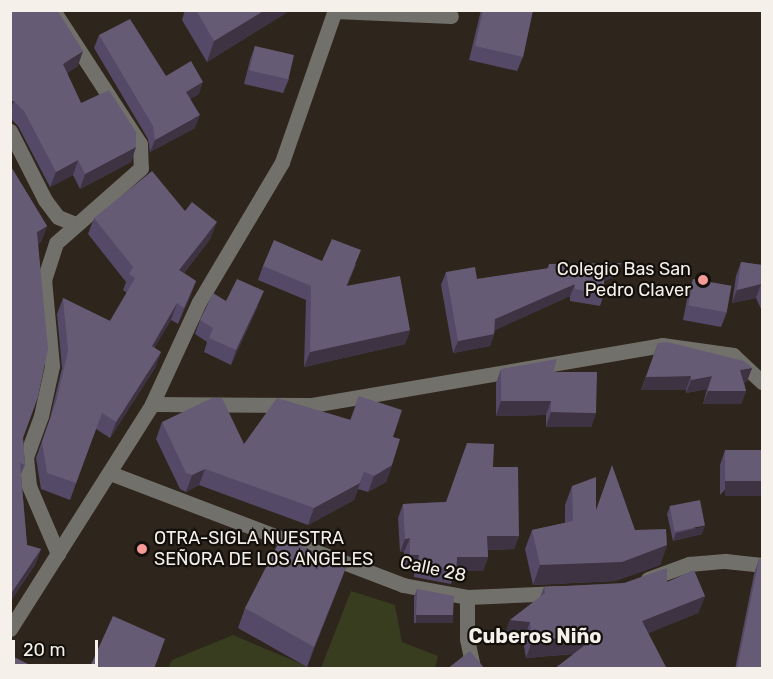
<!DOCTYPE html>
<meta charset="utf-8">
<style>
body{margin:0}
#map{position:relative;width:773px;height:679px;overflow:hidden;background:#2e251c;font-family:Rubik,sans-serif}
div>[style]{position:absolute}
.green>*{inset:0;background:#373d1e}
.minor>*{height:15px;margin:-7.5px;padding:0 7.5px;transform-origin:7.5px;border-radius:7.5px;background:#72706a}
.wall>*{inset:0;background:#544966}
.shaded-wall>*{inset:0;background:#3e3342;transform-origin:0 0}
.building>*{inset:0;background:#655b74;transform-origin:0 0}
.dots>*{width:16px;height:16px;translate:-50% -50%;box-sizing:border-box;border:3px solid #130f0b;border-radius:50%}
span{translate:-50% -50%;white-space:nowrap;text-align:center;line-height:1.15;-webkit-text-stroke:4.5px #130f0b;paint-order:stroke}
.poi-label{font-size:18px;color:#f5f0e9}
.right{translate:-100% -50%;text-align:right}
.left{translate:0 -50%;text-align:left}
.street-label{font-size:18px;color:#f5f0e9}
.neighbourhood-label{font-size:20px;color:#f5f0e9;font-weight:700}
.frame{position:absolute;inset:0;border:12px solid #f5f0e9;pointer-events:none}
.scale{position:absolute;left:12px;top:640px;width:86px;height:27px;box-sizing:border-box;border:3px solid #f5f0e9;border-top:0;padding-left:8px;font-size:18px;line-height:21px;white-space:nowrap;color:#f5f0e9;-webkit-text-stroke:4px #130f0b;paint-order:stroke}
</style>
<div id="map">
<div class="green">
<div style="clip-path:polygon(351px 591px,395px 605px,402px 642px,438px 656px,435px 668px,321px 668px)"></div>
<div style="clip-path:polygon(233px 635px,311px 668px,168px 668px,172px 660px)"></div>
</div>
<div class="minor">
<div style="left:53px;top:10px;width:160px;rotate:57deg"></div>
<div style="left:140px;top:144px;width:24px;rotate:88deg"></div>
<div style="left:141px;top:168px;width:113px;rotate:138.6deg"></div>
<div style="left:56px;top:243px;width:38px;rotate:108deg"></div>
<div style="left:44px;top:279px;width:87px;rotate:84.7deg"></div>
<div style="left:52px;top:366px;width:51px;rotate:102.4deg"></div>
<div style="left:41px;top:416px;width:44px;rotate:110.1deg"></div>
<div style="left:26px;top:457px;width:29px;rotate:84deg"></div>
<div style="left:29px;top:486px;width:74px;rotate:66.9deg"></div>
<div style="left:335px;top:11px;width:116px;rotate:2.5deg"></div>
<div style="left:10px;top:131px;width:77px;rotate:63.1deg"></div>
<div style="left:45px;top:200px;width:21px;rotate:53deg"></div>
<div style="left:58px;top:217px;width:18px;rotate:22deg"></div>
<div style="left:152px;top:404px;width:160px;rotate:0.4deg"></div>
<div style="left:312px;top:405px;width:355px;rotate:-9.7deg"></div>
<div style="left:662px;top:345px;width:72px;rotate:8deg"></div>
<div style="left:733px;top:355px;width:40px;rotate:43deg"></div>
<div style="left:110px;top:473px;width:314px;rotate:20.9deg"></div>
<div style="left:403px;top:585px;width:65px;rotate:10.6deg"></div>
<div style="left:467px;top:597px;width:93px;rotate:-2.5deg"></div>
<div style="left:648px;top:579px;width:44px;rotate:-20.1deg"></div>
<div style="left:689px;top:564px;width:36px;rotate:-5deg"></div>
<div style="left:725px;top:561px;width:37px;rotate:6deg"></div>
<div style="left:467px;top:597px;width:42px;rotate:90deg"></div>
<div style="left:467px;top:639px;width:30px;rotate:78deg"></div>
<div style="left:10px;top:629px;width:266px;rotate:-57.7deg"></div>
<div style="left:152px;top:404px;width:112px;rotate:-65.3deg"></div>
<div style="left:199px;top:302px;width:163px;rotate:-59.3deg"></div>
<div style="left:282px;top:162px;width:161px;rotate:-70.8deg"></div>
</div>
<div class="wall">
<div style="clip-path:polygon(10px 10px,78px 66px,67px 73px,81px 103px,136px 147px,131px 162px,80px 189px,73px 175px,50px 187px,18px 126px,10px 118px)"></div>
<div style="clip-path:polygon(185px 10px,287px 10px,286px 13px,207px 62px,182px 20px)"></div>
<div style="clip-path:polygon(481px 10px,533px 10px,523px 57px,517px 71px,469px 60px)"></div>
<div style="clip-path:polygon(99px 35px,166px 76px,199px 94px,190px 99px,195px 128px,150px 152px,148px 139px,94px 48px)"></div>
<div style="clip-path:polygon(255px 46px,289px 79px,283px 93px,244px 84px,250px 60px)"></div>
<div style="clip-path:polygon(10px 165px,47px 226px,41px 242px,38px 244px,23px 438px,25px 465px,21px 474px,27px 545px,41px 549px,35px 565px,10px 602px)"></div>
<div style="clip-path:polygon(185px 211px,211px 238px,184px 273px,196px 281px,190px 297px,178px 324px,171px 320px,154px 348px,161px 352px,155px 368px,110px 438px,96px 429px,70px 500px,41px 489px,36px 458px,50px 418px,62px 368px,57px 314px,63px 298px,110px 321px,127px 293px,123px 290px,126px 282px,88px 234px,94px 218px)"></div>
<div style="clip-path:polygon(322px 261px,356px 264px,347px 286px,410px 330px,405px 344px,304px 367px,306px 300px,258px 280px,263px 266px)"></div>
<div style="clip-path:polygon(741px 262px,762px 265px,762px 311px,756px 298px,732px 303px,736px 276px)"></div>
<div style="clip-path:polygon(549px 264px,617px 275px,604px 281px,604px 294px,600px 306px,570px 301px,570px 296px,495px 330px,494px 334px,490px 346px,453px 353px,441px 285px,446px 272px,477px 279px,547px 269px)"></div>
<div style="clip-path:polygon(693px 279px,727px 312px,721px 327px,683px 320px,688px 294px)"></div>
<div style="clip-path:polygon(226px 301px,258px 306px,231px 365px,204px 352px,207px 342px,195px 334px,200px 320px)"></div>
<div style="clip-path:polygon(658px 343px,752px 368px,747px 381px,744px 382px,746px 391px,741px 404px,703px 404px,707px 389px,686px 393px,686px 390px,641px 390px)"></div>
<div style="clip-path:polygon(501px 369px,553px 372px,596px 413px,591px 427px,546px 427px,546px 415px,496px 416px,496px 383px)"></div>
<div style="clip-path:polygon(359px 396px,393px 437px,392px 465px,386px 482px,368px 492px,358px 489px,354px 500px,308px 525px,199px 485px,186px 492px,180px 489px,156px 439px,162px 422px,244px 444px,350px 420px)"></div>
<div style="clip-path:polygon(725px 450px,762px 450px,720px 495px,720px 465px)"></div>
<div style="clip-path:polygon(493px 467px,519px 536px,514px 549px,488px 550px,488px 557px,483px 571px,456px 571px,451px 584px,414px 577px,414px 568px,405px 569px,404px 552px,400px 552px,398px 518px,403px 504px,446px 502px)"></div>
<div style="clip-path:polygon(572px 486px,596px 510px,635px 530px,667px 545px,660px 565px,615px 581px,533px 585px,525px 549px,532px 530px,565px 523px,565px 505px)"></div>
<div style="clip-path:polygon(670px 507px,702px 534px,673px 541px,667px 514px)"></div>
<div style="clip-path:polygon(759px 559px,762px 669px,735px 669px,754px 574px)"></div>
<div style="clip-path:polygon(347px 565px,307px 667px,238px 628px,245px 608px)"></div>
<div style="clip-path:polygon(667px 582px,705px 596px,698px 613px,648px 633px,573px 654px,526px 658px,523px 640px,504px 637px,510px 620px,540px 597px,544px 587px)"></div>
<div style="clip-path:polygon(417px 589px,453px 615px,451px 623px,414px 623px,414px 597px)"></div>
</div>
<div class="shaded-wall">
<div style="clip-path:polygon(265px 10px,287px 10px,286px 13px,207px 62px,214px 41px)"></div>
<div style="clip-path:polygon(83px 51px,78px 66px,57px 79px,63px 64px)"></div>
<div style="clip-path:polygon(203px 82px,199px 94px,182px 104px,186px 92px)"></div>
<div style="clip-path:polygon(10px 101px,14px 101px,10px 110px)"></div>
<div style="clip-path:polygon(200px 115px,195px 128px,150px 152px,155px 140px)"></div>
<div style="clip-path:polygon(136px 147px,131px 162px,80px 189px,85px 174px)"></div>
<div style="clip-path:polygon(78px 160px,73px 175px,50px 187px,56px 172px)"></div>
<div style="clip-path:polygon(217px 222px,211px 238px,173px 287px,179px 270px)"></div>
<div style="clip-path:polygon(47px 226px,41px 242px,31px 248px,37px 232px)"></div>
<div style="clip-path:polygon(622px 263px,617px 275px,599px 284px,604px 271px)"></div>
<div style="clip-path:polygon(196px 281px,190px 297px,178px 324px,184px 308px)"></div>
<div style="clip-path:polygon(575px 284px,570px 296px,491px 332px,495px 319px)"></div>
<div style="clip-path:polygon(761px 284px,756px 298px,732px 303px,737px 290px)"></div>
<div style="clip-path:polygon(264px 291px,258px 306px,231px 365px,236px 350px)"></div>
<div style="clip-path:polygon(177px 303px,171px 320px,146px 362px,152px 346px)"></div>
<div style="clip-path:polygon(410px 330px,405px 344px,304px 367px,310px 352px)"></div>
<div style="clip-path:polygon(494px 334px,490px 346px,453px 353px,458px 341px)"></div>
<div style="clip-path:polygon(161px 352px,155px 368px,110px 438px,116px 422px)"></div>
<div style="clip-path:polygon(752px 368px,747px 381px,736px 383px,740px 370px)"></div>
<div style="clip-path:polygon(691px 376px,686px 390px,641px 390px,646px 377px)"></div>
<div style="clip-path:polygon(712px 376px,707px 389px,686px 393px,691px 380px)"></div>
<div style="clip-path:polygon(708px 391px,746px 391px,741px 404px,703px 404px)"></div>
<div style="clip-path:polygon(501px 401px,551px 401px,546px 415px,496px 416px)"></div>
<div style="clip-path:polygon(551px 412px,596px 413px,591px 427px,546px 427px)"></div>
<div style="clip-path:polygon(392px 465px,386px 482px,368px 492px,374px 476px)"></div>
<div style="clip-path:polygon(205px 469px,199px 485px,186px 492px,192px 475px)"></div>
<div style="clip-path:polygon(364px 472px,354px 500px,308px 525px,314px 508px)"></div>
<div style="left:725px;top:481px;width:37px;height:15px"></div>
<div style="clip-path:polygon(705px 526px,702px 534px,673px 541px,676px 533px)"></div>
<div style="clip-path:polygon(487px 536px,519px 536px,514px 549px,482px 550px)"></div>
<div style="clip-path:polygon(410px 538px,404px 552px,400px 552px,405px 539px)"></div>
<div style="clip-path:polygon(667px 545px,660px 565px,615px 581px,533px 585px,540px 565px)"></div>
<div style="clip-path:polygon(41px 549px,35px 565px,10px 602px,10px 595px)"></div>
<div style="clip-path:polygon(410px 555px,419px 555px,414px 568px,405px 569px)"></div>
<div style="clip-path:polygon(457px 557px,488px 557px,483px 571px,456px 571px)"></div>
<div style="clip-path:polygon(347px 565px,339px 586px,307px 667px,314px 647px)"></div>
<div style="clip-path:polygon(705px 596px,698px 613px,635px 639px,642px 621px)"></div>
<div style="left:416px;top:615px;width:37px;height:8px"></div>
<div style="clip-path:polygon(510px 620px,530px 622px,523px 640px,504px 637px)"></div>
<div style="clip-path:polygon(598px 635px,592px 652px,526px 658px,532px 641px)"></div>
</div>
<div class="building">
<div style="clip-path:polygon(10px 10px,57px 10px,83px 51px,63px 64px,81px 103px,109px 90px,136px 132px,136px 147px,85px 174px,78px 160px,56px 172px,24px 111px,14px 101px,10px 101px)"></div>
<div style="clip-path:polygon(196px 10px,265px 10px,214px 41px)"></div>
<div style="clip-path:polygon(483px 10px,533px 10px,523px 57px,475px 46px)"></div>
<div style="clip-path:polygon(130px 19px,166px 76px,191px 61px,203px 82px,186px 92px,200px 115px,155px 140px,153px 126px,99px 35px)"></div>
<div style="left:255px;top:46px;width:40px;height:25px;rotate:13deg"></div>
<div style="clip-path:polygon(10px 165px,47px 226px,37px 232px,48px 349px,38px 397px,23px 438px,25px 465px,20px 463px,27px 545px,41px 549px,10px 595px,10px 531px,13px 529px,10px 529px)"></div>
<div style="clip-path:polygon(152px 171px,185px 211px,192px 202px,217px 222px,179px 270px,196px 281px,184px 308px,177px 303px,152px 346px,161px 352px,116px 422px,102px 413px,76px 483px,47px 473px,42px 442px,56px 402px,68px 351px,63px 298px,110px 321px,135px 278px,129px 274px,133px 267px,94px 218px)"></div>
<div style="clip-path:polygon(332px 239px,361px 250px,346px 286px,400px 276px,410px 330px,310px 352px,311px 286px,263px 266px,274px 240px,322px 261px)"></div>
<div style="clip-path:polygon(741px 262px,762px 265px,762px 287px,761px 284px,737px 290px)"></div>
<div style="clip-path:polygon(622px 263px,604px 271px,604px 294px,575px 289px,575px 284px,495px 319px,494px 334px,458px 341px,446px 272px,475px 267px,477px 279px,549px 268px,549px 264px)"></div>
<div style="clip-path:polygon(237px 279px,264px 291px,236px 350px,209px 338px,213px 328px,200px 320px,213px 293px,226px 301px)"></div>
<div style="left:693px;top:279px;width:39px;height:27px;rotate:10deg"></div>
<div style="clip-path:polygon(667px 342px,744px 361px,752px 368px,740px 370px,746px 391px,708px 391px,712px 376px,691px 380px,691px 376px,646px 377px,658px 343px)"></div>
<div style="clip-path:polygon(557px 359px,553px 372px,597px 372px,596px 413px,551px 412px,551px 401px,501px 401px,501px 369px)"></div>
<div style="clip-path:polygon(359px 396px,402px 410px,393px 437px,400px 439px,392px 465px,374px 476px,364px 472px,360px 483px,314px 508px,205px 469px,192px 475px,186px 473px,162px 422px,212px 398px,222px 398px,244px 444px,277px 398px,351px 420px)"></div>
<div style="clip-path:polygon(467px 443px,494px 444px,493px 467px,518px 467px,519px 536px,487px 536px,488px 557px,457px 557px,456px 570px,419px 563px,419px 555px,410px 555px,410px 538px,405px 539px,403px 504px,446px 502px)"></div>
<div style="left:725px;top:450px;width:37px;height:31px"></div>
<div style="clip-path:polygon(612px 465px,635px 530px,666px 529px,667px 545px,622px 562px,540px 565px,532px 530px,573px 521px,572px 486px,596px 477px,596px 510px)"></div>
<div style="left:700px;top:500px;width:26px;height:31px;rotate:79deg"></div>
<div style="clip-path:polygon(281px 538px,347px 565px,314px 647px,245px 608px)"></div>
<div style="clip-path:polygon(759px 559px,762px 559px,762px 669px,737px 669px)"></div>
<div style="clip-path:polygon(667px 568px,667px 582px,694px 570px,705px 596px,642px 621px,667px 669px,554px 669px,598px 635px,532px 641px,530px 622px,510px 620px,545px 593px,544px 587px,624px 583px)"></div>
<div style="clip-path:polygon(417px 589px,454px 596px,453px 615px,416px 615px)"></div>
<div style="clip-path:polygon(113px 616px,165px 639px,154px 669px,89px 669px)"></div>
<div style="clip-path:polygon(470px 651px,485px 669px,447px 669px)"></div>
<div style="clip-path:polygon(10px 655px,38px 669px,10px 669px)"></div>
</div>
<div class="dots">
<div style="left:703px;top:280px;background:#f59b97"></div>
<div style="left:142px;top:549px;background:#f59b97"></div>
</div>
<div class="poi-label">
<span class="right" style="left:691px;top:280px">Colegio Bas San<br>Pedro Claver</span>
<span class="left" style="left:154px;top:549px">OTRA-SIGLA NUESTRA<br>SEÑORA DE LOS ANGELES</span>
</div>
<div class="street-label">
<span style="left:433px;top:569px;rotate:12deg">Calle 28</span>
</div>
<div class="neighbourhood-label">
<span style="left:535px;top:636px">Cuberos Niño</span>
</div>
<div class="frame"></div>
<div class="scale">20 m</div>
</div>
